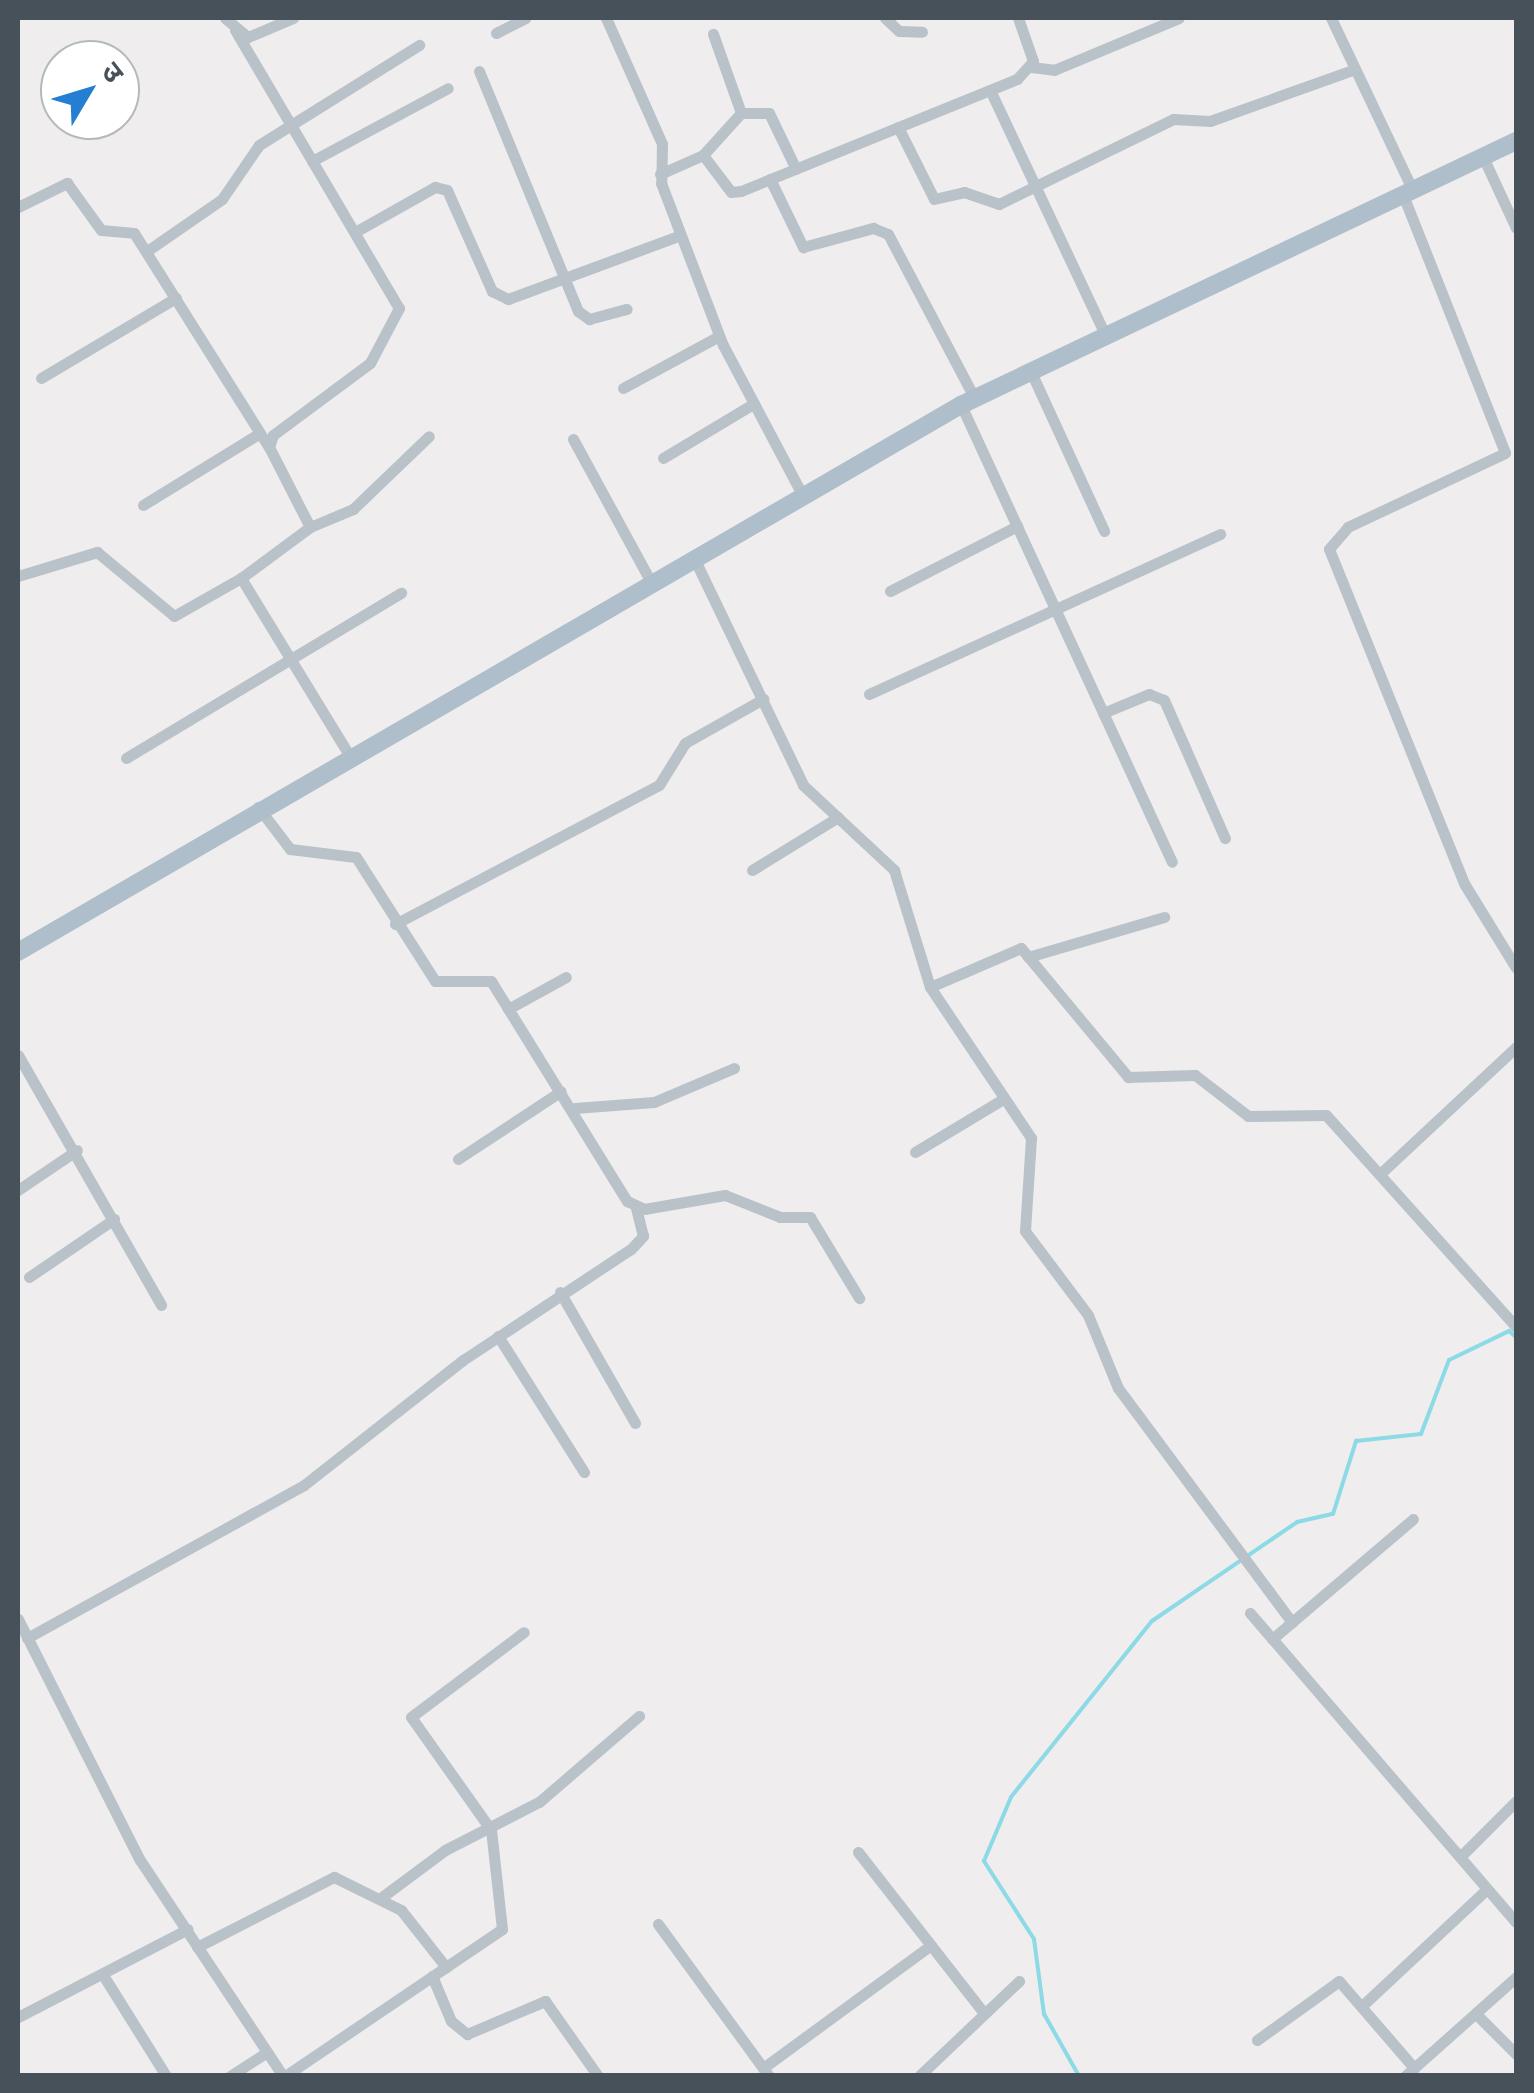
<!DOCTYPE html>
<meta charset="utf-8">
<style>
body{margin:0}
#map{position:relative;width:1534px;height:2093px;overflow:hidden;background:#efeded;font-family:"DejaVu Sans","Noto Sans Devanagari",sans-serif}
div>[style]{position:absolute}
.stream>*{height:4px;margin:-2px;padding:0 2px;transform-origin:2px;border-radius:2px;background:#8cdae6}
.street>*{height:11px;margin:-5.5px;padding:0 5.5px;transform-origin:5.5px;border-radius:5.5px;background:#b9c2c9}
.primary>*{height:18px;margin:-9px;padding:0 9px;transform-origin:9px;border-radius:9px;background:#aebeca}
span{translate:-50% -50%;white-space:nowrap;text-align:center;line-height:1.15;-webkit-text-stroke:8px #fff;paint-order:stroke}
.frame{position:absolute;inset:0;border:20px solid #465159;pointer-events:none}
.north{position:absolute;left:40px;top:40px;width:100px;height:100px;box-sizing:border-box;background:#fff;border:2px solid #b5b9bd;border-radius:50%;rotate:52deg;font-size:28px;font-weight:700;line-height:40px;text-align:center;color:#465159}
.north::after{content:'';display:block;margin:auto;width:35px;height:45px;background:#247ed2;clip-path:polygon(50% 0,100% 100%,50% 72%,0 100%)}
</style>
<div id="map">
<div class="stream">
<div style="left:1079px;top:2076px;width:71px;rotate:-119.4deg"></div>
<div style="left:1044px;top:2014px;width:76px;rotate:-97.6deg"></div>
<div style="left:1034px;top:1939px;width:93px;rotate:-122.7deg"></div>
<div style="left:984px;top:1861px;width:69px;rotate:-67.1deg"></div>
<div style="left:1011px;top:1797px;width:226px;rotate:-51.3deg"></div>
<div style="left:1152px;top:1621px;width:176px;rotate:-34.3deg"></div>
<div style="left:1297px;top:1522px;width:37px;rotate:-13deg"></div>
<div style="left:1333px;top:1514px;width:77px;rotate:-72.5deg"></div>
<div style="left:1356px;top:1441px;width:65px;rotate:-6.1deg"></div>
<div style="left:1421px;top:1434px;width:79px;rotate:-69.3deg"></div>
<div style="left:1449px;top:1360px;width:67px;rotate:-25.8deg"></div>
<div style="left:1509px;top:1331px;width:9px;rotate:41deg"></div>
</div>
<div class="street">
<div style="left:225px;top:18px;width:30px;rotate:40deg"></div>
<div style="left:248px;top:37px;width:49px;rotate:-22.9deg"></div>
<div style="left:606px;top:18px;width:138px;rotate:66deg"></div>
<div style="left:662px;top:144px;width:39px;rotate:91deg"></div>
<div style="left:661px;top:183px;width:173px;rotate:69.1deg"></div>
<div style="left:723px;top:345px;width:169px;rotate:62.1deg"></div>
<div style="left:885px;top:18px;width:19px;rotate:43deg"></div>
<div style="left:899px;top:31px;width:23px;rotate:2deg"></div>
<div style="left:1331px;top:18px;width:191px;rotate:64.6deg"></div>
<div style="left:235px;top:30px;width:323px;rotate:59.5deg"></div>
<div style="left:399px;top:308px;width:62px;rotate:117.8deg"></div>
<div style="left:370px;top:363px;width:121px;rotate:143.4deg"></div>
<div style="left:273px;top:435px;width:13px;rotate:108deg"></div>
<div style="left:269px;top:447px;width:90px;rotate:62.9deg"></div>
<div style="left:310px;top:527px;width:86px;rotate:143.5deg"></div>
<div style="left:241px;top:578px;width:207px;rotate:58.6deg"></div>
<div style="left:496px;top:33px;width:33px;rotate:-27deg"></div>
<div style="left:1031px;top:67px;width:23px;rotate:7deg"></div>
<div style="left:1054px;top:70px;width:135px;rotate:-22.6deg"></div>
<div style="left:479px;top:71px;width:260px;rotate:67.6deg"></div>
<div style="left:578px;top:311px;width:14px;rotate:36deg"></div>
<div style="left:589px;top:319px;width:39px;rotate:-15deg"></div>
<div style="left:990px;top:90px;width:273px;rotate:64.8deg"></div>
<div style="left:741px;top:113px;width:28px"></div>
<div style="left:769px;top:113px;width:62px;rotate:64.3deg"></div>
<div style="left:898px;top:127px;width:80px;rotate:63.4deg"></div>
<div style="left:934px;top:199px;width:31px;rotate:-13deg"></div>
<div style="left:964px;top:192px;width:37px;rotate:19deg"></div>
<div style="left:999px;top:204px;width:194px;rotate:-26deg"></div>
<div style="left:1173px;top:119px;width:37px;rotate:3deg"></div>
<div style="left:1210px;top:121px;width:154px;rotate:-19.7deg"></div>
<div style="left:703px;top:155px;width:57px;rotate:-47.9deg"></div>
<div style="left:741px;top:113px;width:84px;rotate:-109.5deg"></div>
<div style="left:1483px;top:157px;width:78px;rotate:65.1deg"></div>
<div style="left:312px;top:161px;width:154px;rotate:-28.2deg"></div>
<div style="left:660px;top:174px;width:47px;rotate:-23.8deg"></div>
<div style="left:703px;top:155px;width:46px;rotate:52.9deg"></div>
<div style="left:731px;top:192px;width:10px;rotate:-6deg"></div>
<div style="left:741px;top:191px;width:298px;rotate:-22.1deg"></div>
<div style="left:1017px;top:79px;width:24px;rotate:-48deg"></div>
<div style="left:1033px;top:61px;width:46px;rotate:-109.2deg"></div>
<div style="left:770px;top:179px;width:76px;rotate:64.1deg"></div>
<div style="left:803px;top:247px;width:73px;rotate:-15.2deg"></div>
<div style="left:873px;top:228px;width:16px;rotate:22deg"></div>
<div style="left:888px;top:234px;width:187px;rotate:62.2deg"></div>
<div style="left:1403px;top:195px;width:277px;rotate:68.4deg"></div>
<div style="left:1505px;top:453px;width:174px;rotate:154.8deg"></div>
<div style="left:1348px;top:527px;width:29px;rotate:131deg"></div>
<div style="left:1329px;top:549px;width:362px;rotate:68deg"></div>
<div style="left:1465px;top:885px;width:97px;rotate:58.4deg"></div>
<div style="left:18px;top:207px;width:55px;rotate:-26.1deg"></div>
<div style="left:67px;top:183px;width:58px;rotate:54.1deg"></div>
<div style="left:101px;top:230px;width:33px;rotate:5deg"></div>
<div style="left:134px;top:233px;width:253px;rotate:57.8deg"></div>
<div style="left:355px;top:232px;width:92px;rotate:-29.4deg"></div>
<div style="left:435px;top:187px;width:12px;rotate:14deg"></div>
<div style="left:447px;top:190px;width:111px;rotate:66deg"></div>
<div style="left:492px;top:291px;width:18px;rotate:27deg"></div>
<div style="left:508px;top:299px;width:181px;rotate:-20.3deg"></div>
<div style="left:147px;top:251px;width:91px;rotate:-34.7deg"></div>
<div style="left:222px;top:199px;width:65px;rotate:-55.6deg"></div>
<div style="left:259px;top:145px;width:189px;rotate:-32deg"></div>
<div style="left:1031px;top:372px;width:175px;rotate:65.3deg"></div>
<div style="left:41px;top:378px;width:157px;rotate:-30.7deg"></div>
<div style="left:623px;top:388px;width:109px;rotate:-28.4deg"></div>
<div style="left:961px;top:405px;width:503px;rotate:65.22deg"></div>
<div style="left:573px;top:439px;width:161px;rotate:61.4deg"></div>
<div style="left:663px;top:458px;width:105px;rotate:-31deg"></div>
<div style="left:143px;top:505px;width:137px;rotate:-31.6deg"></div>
<div style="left:310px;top:527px;width:47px;rotate:-22.7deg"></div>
<div style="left:353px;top:509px;width:105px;rotate:-43.8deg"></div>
<div style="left:693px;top:556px;width:254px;rotate:64.3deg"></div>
<div style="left:803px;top:785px;width:125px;rotate:43deg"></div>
<div style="left:894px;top:870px;width:122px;rotate:72.9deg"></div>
<div style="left:930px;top:987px;width:182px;rotate:56.2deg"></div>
<div style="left:1031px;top:1138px;width:93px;rotate:93.7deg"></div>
<div style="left:1025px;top:1231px;width:105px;rotate:53.1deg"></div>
<div style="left:1088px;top:1315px;width:79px;rotate:67.7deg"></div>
<div style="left:1118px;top:1388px;width:292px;rotate:53.4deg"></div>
<div style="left:18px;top:576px;width:83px;rotate:-16.9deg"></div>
<div style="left:97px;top:552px;width:100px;rotate:39.7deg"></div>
<div style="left:174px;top:616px;width:77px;rotate:-29.6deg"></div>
<div style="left:890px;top:591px;width:143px;rotate:-27.1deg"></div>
<div style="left:869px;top:694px;width:386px;rotate:-24.5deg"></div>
<div style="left:1103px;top:713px;width:50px;rotate:-22.4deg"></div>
<div style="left:1149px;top:694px;width:16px;rotate:22deg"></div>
<div style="left:1164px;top:700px;width:151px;rotate:66.2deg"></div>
<div style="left:126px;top:758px;width:321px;rotate:-31deg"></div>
<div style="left:258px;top:807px;width:53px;rotate:52.7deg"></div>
<div style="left:290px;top:849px;width:66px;rotate:6.9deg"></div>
<div style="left:356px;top:857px;width:147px;rotate:57.5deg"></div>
<div style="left:435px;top:981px;width:56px"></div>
<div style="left:491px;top:981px;width:259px;rotate:58.3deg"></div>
<div style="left:627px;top:1201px;width:19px;rotate:25deg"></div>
<div style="left:644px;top:1209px;width:82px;rotate:-9.8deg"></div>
<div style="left:725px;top:1195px;width:59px;rotate:21.8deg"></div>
<div style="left:780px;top:1217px;width:30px"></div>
<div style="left:810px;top:1217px;width:95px;rotate:58.8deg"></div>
<div style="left:752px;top:870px;width:101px;rotate:-31.6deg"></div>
<div style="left:395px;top:924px;width:298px;rotate:-27.8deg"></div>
<div style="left:659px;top:785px;width:49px;rotate:-58.2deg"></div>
<div style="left:685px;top:743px;width:90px;rotate:-29.4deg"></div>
<div style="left:1028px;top:957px;width:142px;rotate:-16.4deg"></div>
<div style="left:930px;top:987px;width:99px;rotate:-23.2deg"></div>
<div style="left:1021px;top:948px;width:168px;rotate:50.3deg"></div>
<div style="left:1128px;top:1077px;width:67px;rotate:-1.7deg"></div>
<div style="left:1195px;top:1075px;width:67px;rotate:37.7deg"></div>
<div style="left:1248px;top:1116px;width:78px;rotate:-0.7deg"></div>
<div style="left:1326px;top:1115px;width:285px;rotate:48.1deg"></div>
<div style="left:508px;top:1009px;width:66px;rotate:-28.9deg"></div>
<div style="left:18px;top:1055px;width:288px;rotate:60.2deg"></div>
<div style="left:575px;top:1108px;width:79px;rotate:-4.3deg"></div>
<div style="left:654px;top:1102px;width:87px;rotate:-23deg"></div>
<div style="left:915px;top:1152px;width:99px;rotate:-31deg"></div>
<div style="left:458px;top:1159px;width:123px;rotate:-33.4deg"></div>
<div style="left:1381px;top:1173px;width:185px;rotate:-43deg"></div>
<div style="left:18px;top:1190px;width:71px;rotate:-34.1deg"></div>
<div style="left:29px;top:1277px;width:103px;rotate:-34.3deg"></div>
<div style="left:560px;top:1292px;width:151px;rotate:60.2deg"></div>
<div style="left:498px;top:1336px;width:161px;rotate:57.7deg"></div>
<div style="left:1250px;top:1613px;width:408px;rotate:49.3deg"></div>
<div style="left:18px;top:1619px;width:270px;rotate:63.2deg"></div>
<div style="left:140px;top:1860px;width:259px;rotate:56.5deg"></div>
<div style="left:27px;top:1638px;width:316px;rotate:-28.9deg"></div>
<div style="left:304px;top:1485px;width:202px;rotate:-38.2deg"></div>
<div style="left:463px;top:1360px;width:201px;rotate:-33.5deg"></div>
<div style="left:631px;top:1249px;width:18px;rotate:-47deg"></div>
<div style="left:643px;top:1236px;width:30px;rotate:-104deg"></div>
<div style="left:1272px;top:1639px;width:185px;rotate:-40.4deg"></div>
<div style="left:858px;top:1852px;width:203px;rotate:52deg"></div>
<div style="left:1460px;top:1857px;width:79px;rotate:-45deg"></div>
<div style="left:382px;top:1897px;width:79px;rotate:-36.7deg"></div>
<div style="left:445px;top:1850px;width:106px;rotate:-27.1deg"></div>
<div style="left:539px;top:1802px;width:132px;rotate:-40.7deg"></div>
<div style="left:658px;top:1924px;width:188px;rotate:53.9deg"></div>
<div style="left:197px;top:1947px;width:154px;rotate:-27.1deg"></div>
<div style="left:334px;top:1877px;width:75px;rotate:26.2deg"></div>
<div style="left:401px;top:1910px;width:73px;rotate:51.7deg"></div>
<div style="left:103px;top:1975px;width:119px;rotate:58deg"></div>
<div style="left:432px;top:1976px;width:49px;rotate:67.1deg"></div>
<div style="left:451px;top:2021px;width:21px;rotate:39deg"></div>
<div style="left:467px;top:2034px;width:85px;rotate:-22.9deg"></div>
<div style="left:545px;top:2001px;width:92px;rotate:54.8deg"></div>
<div style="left:1364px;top:2004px;width:168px;rotate:-43.1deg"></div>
<div style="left:1476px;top:2014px;width:57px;rotate:45deg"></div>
<div style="left:18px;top:2017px;width:191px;rotate:-27.4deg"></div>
<div style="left:1257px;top:2040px;width:101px;rotate:-35.7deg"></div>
<div style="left:1339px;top:1981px;width:115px;rotate:49.2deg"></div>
<div style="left:763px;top:2068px;width:208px;rotate:-36.2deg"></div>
<div style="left:230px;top:2076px;width:44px;rotate:-33deg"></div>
<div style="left:285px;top:2076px;width:262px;rotate:-34.1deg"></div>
<div style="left:502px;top:1929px;width:100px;rotate:-96.3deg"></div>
<div style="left:491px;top:1830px;width:138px;rotate:-125.3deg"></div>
<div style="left:411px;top:1717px;width:141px;rotate:-37deg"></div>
<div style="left:919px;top:2076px;width:138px;rotate:-43.5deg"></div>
<div style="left:1405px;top:2076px;width:149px;rotate:-41.7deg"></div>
</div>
<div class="primary">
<div style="left:18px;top:952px;width:1090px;rotate:-30.12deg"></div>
<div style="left:961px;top:405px;width:615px;rotate:-25.44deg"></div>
</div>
<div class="frame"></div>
<div class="north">उ</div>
</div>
